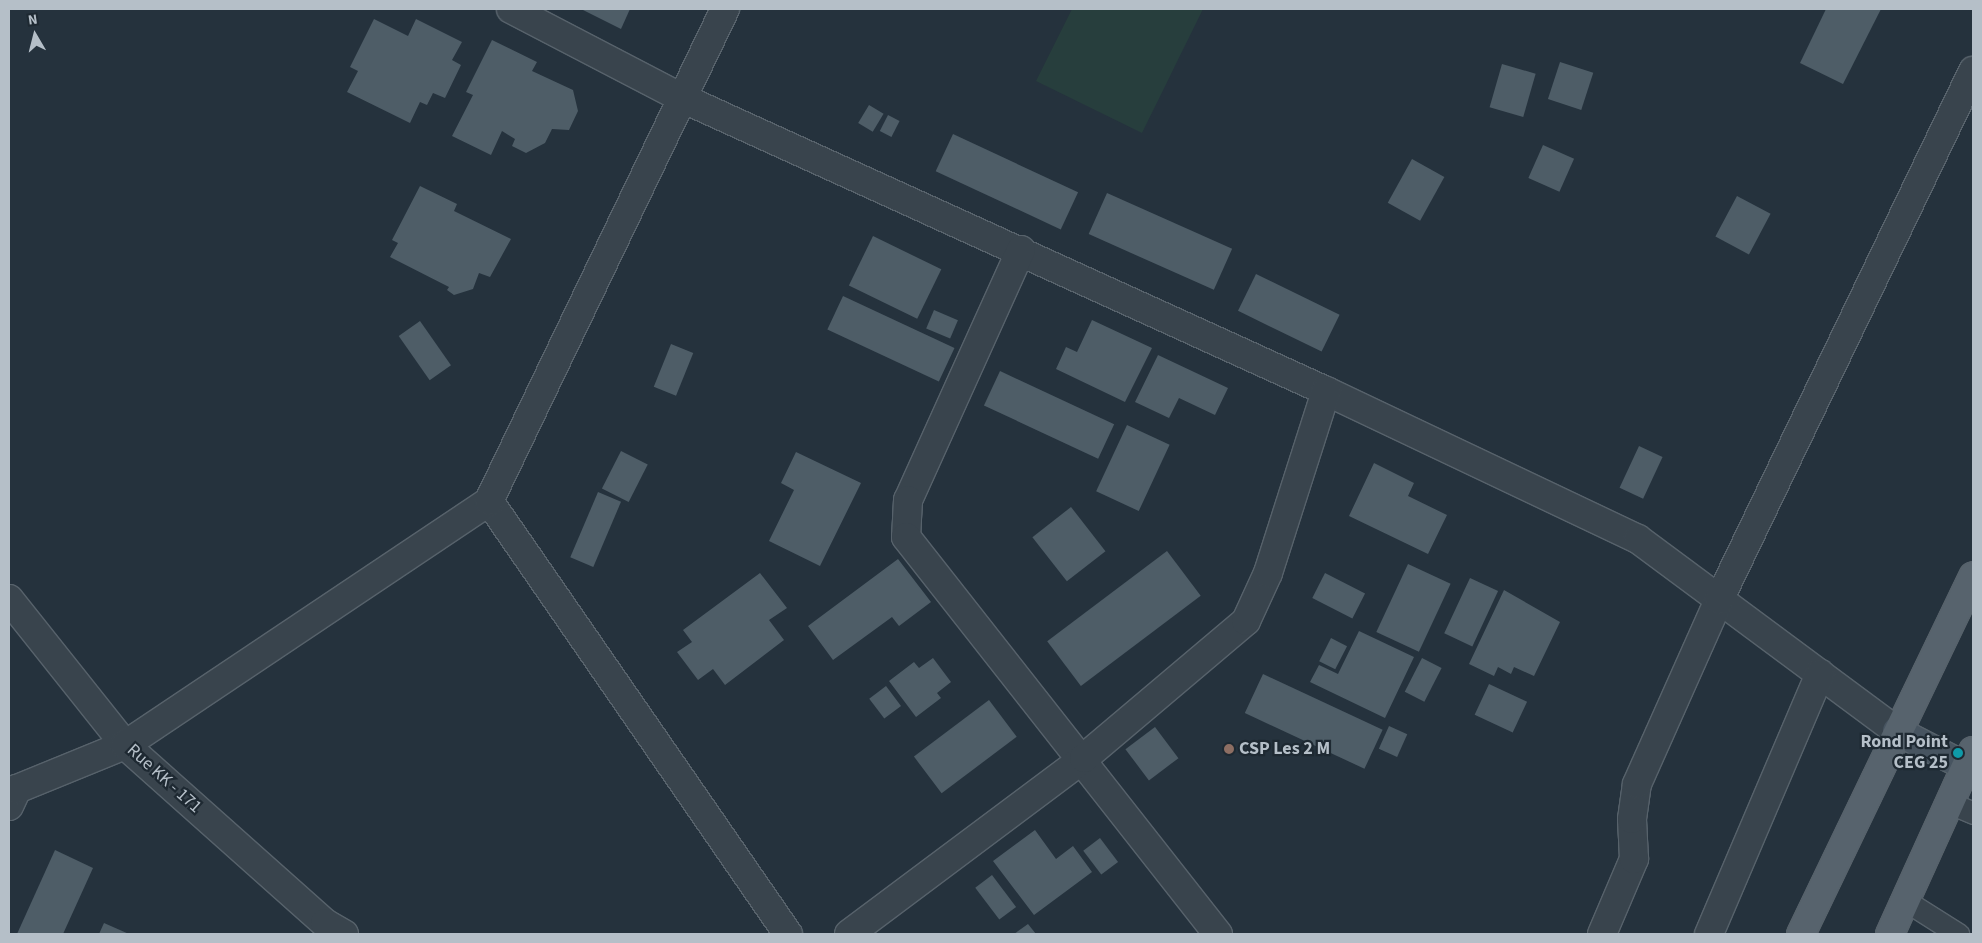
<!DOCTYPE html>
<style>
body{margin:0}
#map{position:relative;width:1982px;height:943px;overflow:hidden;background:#25323d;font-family:"Source Sans 3",sans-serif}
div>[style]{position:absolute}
.green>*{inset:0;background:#273e3d}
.building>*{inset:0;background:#4e5d67;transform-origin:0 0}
.roads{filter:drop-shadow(1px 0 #57626b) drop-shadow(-1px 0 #57626b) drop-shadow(0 1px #57626b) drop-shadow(0 -1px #57626b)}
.service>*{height:21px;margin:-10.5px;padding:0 10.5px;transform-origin:10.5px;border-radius:10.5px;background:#39444d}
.minor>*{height:28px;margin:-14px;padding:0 14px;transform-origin:14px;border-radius:14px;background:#39444d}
.secondary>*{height:28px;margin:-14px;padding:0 14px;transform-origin:14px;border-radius:14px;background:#475460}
.primary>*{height:28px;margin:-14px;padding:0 14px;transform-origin:14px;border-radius:14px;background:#57636d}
.dots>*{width:14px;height:14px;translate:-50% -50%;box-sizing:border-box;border:2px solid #1e2932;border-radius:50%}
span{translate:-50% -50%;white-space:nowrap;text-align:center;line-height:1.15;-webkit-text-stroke:4.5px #1e2932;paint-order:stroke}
.poi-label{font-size:18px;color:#b5bfc8;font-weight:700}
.right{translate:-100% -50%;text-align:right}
.left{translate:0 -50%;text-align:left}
.street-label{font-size:18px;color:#b5bfc8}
.frame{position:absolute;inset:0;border:10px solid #b5bfc8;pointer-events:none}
.north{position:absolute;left:10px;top:10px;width:50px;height:50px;-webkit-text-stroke:4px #1e2932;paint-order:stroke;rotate:352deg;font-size:14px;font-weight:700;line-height:20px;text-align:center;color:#b5bfc8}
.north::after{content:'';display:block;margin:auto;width:18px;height:22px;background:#b5bfc8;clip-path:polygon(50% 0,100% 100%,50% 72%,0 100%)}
</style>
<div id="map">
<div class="green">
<div style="clip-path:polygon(1072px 9px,1203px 9px,1142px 133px,1036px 81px)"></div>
</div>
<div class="building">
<div style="clip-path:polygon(581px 9px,630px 9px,621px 29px)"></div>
<div style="clip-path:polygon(1826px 9px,1881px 9px,1843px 84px,1800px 63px)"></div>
<div style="clip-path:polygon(374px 19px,408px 36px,416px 19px,462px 42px,452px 60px,461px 65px,445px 98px,433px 93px,427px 105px,420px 102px,410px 123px,347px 92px,358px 71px,350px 67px)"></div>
<div style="clip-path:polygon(492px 40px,537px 62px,532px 71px,573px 90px,578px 111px,569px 130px,552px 129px,545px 143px,526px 153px,512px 146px,515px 139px,502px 131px,491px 155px,452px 136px,473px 95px,466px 92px)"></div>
<div style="left:1560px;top:62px;width:35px;height:39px;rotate:18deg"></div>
<div style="left:1502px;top:64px;width:35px;height:45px;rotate:16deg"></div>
<div style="left:869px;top:105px;width:17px;height:21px;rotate:31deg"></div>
<div style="left:888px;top:115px;width:13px;height:18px;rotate:27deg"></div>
<div style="left:953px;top:134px;width:138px;height:41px;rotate:25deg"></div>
<div style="left:1543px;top:145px;width:34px;height:36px;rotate:24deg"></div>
<div style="left:1412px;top:159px;width:37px;height:50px;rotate:29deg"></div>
<div style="clip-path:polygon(420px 186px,457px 204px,454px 211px,511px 239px,490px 277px,479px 273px,473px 289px,454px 295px,447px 290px,449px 287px,390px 257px,398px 243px,392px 240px)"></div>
<div style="left:1107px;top:193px;width:137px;height:45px;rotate:24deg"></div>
<div style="left:1737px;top:196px;width:38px;height:46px;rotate:28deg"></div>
<div style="left:873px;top:236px;width:76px;height:55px;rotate:26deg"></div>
<div style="left:1256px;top:274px;width:93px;height:41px;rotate:26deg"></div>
<div style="left:843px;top:296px;width:123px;height:37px;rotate:25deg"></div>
<div style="left:934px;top:310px;width:26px;height:20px;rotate:23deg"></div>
<div style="clip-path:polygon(1092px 320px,1152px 348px,1125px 402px,1056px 369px,1066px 347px,1077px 352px)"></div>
<div style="left:420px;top:321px;width:54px;height:26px;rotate:55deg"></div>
<div style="left:671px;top:344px;width:24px;height:46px;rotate:22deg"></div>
<div style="clip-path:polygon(1158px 355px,1228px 388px,1215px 415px,1179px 398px,1169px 418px,1135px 402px)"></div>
<div style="left:1000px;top:371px;width:126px;height:38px;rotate:25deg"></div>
<div style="left:1127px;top:425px;width:47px;height:73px;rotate:25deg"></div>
<div style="left:1639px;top:446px;width:26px;height:46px;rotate:25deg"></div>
<div style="left:621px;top:451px;width:30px;height:42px;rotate:27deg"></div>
<div style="clip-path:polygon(796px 452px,861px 483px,820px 566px,769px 541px,794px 490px,781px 483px)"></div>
<div style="clip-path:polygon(1374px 463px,1414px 483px,1408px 496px,1447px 515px,1428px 554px,1349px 516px)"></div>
<div style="left:598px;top:492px;width:25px;height:71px;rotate:23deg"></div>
<div style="left:1071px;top:507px;width:56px;height:49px;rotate:52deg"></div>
<div style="left:1167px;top:551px;width:56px;height:150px;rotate:53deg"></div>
<div style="clip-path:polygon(898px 559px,931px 602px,899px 626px,892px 617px,833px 660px,808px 626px)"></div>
<div style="left:1408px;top:564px;width:47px;height:75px;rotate:25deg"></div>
<div style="clip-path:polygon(760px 573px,787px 608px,769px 620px,784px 640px,725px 685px,713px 669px,698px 680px,677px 652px,692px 642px,683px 630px)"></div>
<div style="left:1325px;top:573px;width:45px;height:28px;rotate:27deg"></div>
<div style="left:1470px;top:578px;width:31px;height:61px;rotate:25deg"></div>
<div style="clip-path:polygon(1504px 590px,1560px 622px,1534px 676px,1514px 667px,1511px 674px,1498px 667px,1494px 676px,1469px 664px)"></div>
<div style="clip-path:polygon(1359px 631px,1414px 657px,1385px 718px,1310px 682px,1319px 665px,1338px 674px)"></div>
<div style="left:1331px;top:638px;width:18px;height:26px;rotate:27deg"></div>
<div style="clip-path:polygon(933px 658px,951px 682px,937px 693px,941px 698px,916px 717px,889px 681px,914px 662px,919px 668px)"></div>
<div style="left:1422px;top:658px;width:22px;height:38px;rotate:27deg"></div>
<div style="left:1263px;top:674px;width:132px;height:43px;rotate:25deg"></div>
<div style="left:1489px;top:684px;width:42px;height:34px;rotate:25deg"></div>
<div style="left:886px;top:686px;width:25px;height:21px;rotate:53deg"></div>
<div style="left:989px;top:700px;width:46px;height:94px;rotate:53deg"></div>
<div style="left:1389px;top:726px;width:20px;height:25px;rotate:24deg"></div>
<div style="left:1155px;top:727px;width:39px;height:37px;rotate:53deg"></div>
<div style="clip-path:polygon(1035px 830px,1056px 859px,1073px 846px,1092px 872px,1034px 915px,993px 861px)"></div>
<div style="left:1100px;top:838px;width:30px;height:21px;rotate:53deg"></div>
<div style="clip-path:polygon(55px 850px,93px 868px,63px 934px,17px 934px)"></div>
<div style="left:992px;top:875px;width:40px;height:21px;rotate:53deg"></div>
<div style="clip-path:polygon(104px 923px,129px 934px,99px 934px)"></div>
<div style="clip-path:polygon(1028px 924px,1036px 934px,1014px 934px)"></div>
</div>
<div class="roads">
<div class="service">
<div style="left:1950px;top:803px;width:25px;rotate:23deg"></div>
<div style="left:1906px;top:901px;width:62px;rotate:32.4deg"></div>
</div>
<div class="minor">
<div style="left:511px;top:9px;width:193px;rotate:27.5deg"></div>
<div style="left:682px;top:98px;width:708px;rotate:24.46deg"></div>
<div style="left:1326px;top:391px;width:345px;rotate:25.4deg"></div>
<div style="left:1638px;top:539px;width:322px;rotate:36.6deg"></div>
<div style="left:1021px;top:250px;width:274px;rotate:114.3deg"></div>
<div style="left:908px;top:500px;width:37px;rotate:93deg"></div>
<div style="left:906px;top:537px;width:505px;rotate:51.84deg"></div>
<div style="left:489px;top:501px;width:526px;rotate:55.37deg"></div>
<div style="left:9px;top:599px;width:186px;rotate:51.5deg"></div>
<div style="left:125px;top:745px;width:268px;rotate:41.7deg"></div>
<div style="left:325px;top:923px;width:22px;rotate:30deg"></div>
<div style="left:9px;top:806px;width:19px;rotate:-65deg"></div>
<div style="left:17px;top:789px;width:117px;rotate:-22.2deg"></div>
<div style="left:125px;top:745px;width:438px;rotate:-33.8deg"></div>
<div style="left:489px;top:501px;width:546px;rotate:-64.37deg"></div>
<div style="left:849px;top:934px;width:294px;rotate:-36.8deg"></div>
<div style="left:1084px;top:758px;width:212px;rotate:-40.2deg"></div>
<div style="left:1246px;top:621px;width:53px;rotate:-65.4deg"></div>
<div style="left:1268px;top:573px;width:191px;rotate:-72.3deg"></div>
<div style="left:1602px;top:934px;width:82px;rotate:-66.9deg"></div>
<div style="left:1634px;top:859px;width:40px;rotate:-92.9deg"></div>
<div style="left:1632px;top:819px;width:35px;rotate:-82deg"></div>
<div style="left:1637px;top:784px;width:201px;rotate:-66deg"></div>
<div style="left:1719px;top:600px;width:587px;rotate:-64.35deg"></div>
<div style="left:1709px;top:934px;width:283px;rotate:-66.9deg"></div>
</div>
<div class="secondary">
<div style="left:1897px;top:731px;width:85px;rotate:27.2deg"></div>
</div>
<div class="primary">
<div style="left:1801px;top:934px;width:397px;rotate:-64.3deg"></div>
<div style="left:1890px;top:934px;width:201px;rotate:-65.6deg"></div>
</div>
</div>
<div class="dots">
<div style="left:1229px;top:749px;background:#8d6e63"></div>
<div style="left:1958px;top:753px;background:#0f9aa8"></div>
</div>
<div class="poi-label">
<span class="right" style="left:1948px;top:753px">Rond Point<br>CEG 25</span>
<span class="left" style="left:1239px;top:749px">CSP Les 2 M</span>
</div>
<div class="street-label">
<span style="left:164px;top:779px;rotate:42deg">Rue KK - 171</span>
</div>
<div class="frame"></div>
<div class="north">N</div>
</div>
